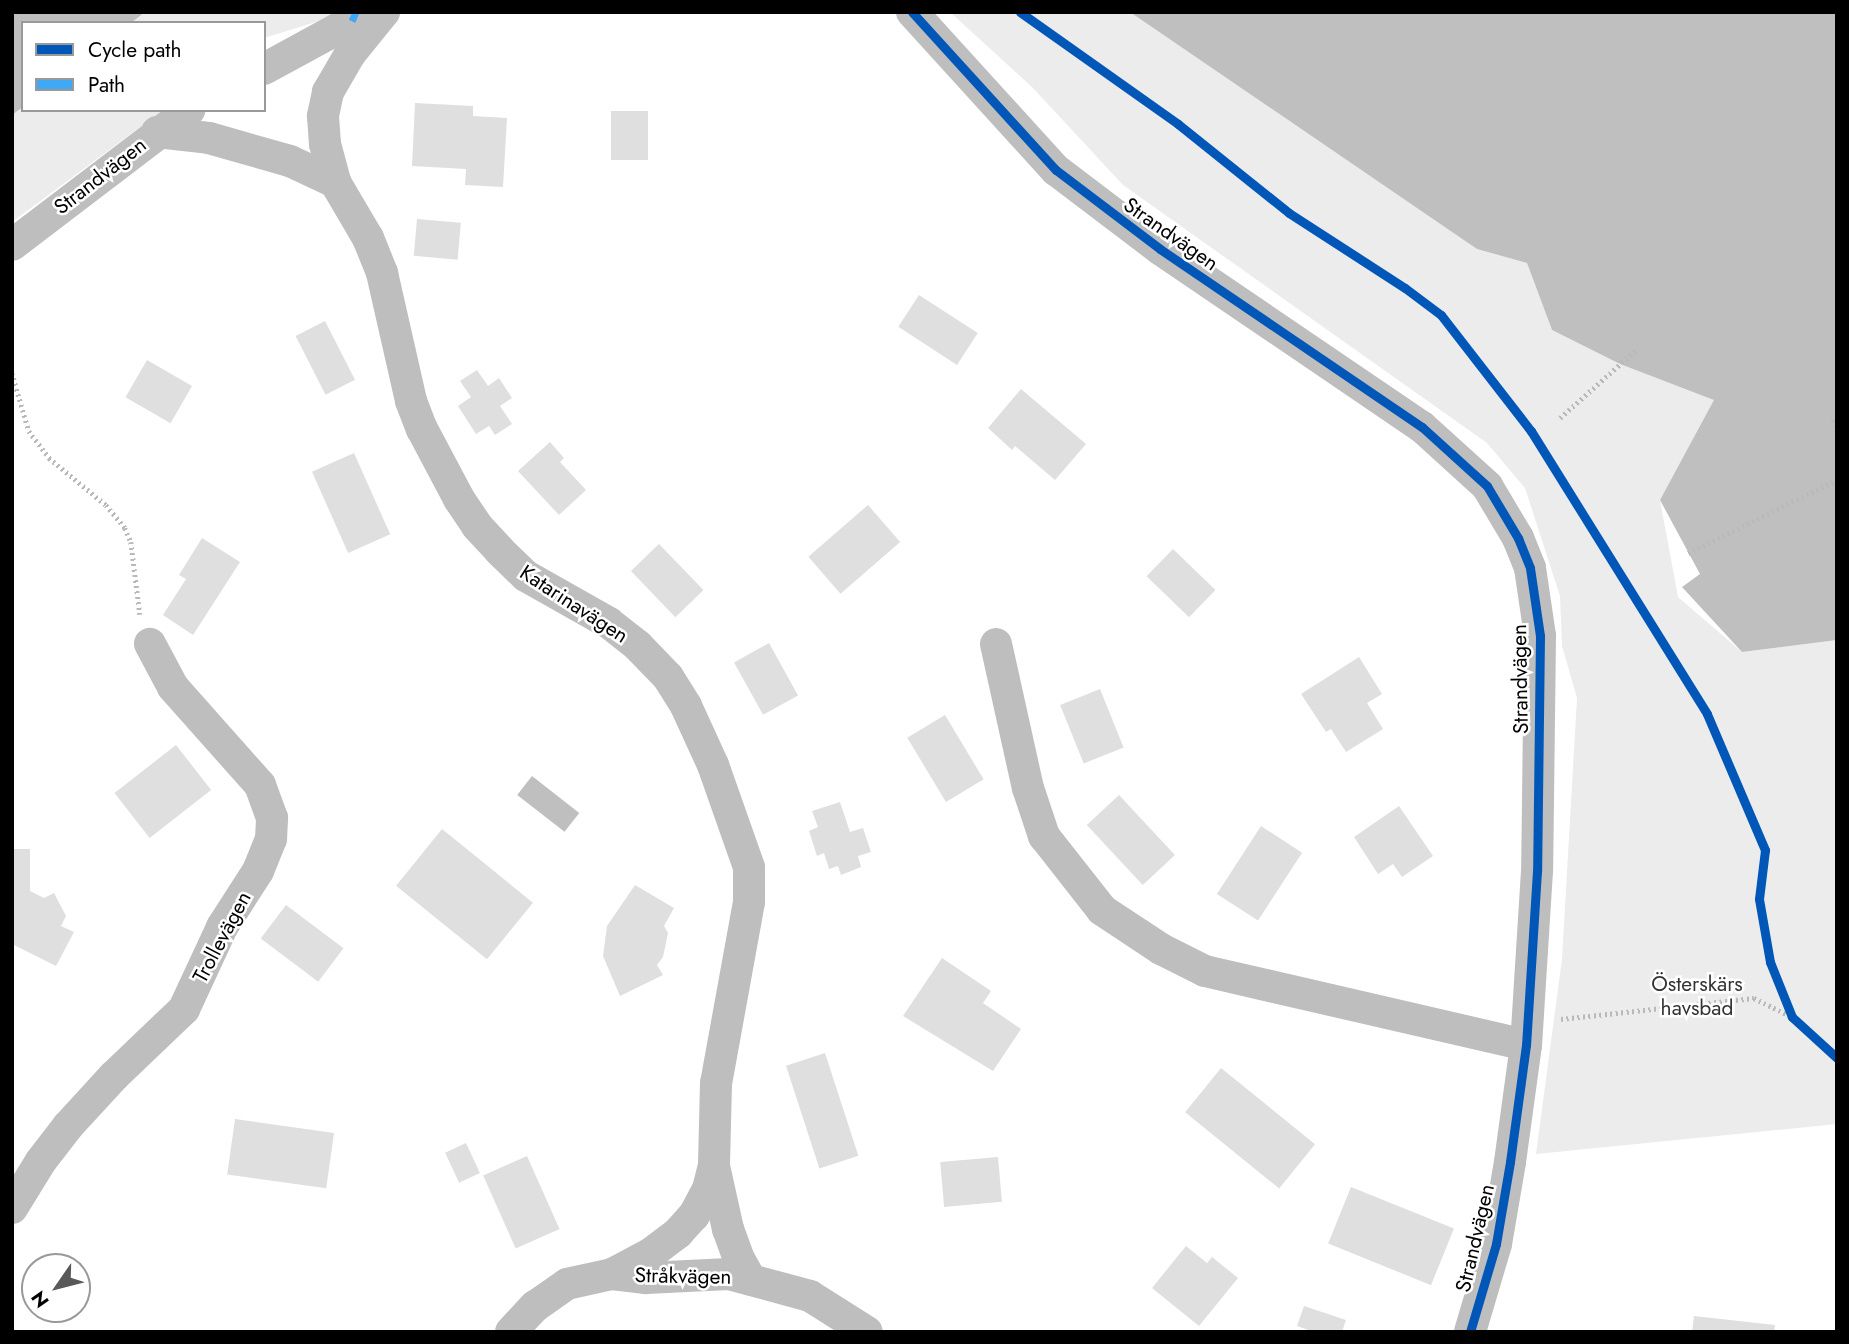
<!DOCTYPE html>
<meta charset="utf-8">
<style>
body{margin:0}
#map{position:relative;width:1849px;height:1344px;overflow:hidden;background:#fff;font-family:Jost,sans-serif}
div>[style]{position:absolute}
.green>*{inset:0;background:#ececec}
.water>*{inset:0;background:#bfbfbf;transform-origin:0 0}
.building>*{inset:0;background:#dfdfdf;transform-origin:0 0}
.path>*{height:4.5px;margin-top:-2.25px;transform-origin:0;background:repeating-linear-gradient(90deg,#b9b9b9 0 2px,transparent 0 5.5px)}
.minor>*{height:32px;margin:-16px;padding:0 16px;transform-origin:16px;border-radius:16px;background:#bebebe}
.quiet>*{height:7px;margin-top:-3.5px;transform-origin:0;background:repeating-linear-gradient(90deg,#3fa9f5 0 14px,transparent 0 21px)}
.cycleway>*{height:9px;margin:-4.5px;padding:0 4.5px;transform-origin:4.5px;border-radius:4.5px;background:#0057b8}
span{translate:-50% -50%;white-space:nowrap;text-align:center;line-height:1.15;-webkit-text-stroke:5px #fff;paint-order:stroke}
.street-label{font-size:21px;color:#000}
.park-label{font-size:21px;color:#333}
.frame{position:absolute;inset:0;border:14px solid #000;pointer-events:none}
.legend{position:absolute;left:21px;top:21px;width:245px;height:91px;box-sizing:border-box;background:#fff;border:2px solid #999;margin:0;padding:9px 12px;list-style:none;font-size:21px;color:#000}
.legend li{display:flex;align-items:center;gap:14px;height:35px}
.legend b{width:35px;border:2px solid #999}
.north{position:absolute;left:21px;top:1253px;width:70px;height:70px;box-sizing:border-box;background:#fff;border:2px solid #999;border-radius:50%;rotate:235deg;font-size:19px;font-weight:700;line-height:28px;text-align:center;color:#000}
.north::after{content:'';display:block;margin:auto;width:24px;height:32px;background:#595959;clip-path:polygon(50% 0,100% 100%,50% 72%,0 100%)}
</style>
<div id="map">
<div class="green">
<div style="clip-path:polygon(145px 12px,348px 12px,264px 38px,264px 23px,131px 23px)"></div>
<div style="clip-path:polygon(950px 12px,1153px 12px,1477px 249px,1527px 263px,1552px 330px,1620px 364px,1715px 400px,1660px 500px,1678px 597px,1742px 652px,1837px 640px,1837px 1124px,1536px 1154px,1562px 959px,1577px 698px,1562px 646px,1560px 596px,1525px 488px,1487px 443px,1123px 185px,1032px 87px)"></div>
<div style="clip-path:polygon(23px 107px,23px 110px,163px 110px,12px 222px,12px 115px)"></div>
</div>
<div class="water">
<div style="clip-path:polygon(12px 12px,145px 12px,131px 23px,23px 23px,23px 107px,12px 115px)"></div>
<div style="clip-path:polygon(1130px 12px,1837px 12px,1837px 640px,1742px 652px,1682px 587px,1700px 574px,1660px 500px,1714px 400px,1620px 364px,1552px 330px,1527px 263px,1477px 249px)"></div>
<div style="left:532px;top:776px;width:60px;height:24px;rotate:38deg"></div>
</div>
<div class="building">
<div style="clip-path:polygon(415px 103px,473px 106px,473px 116px,507px 118px,503px 187px,465px 185px,466px 169px,412px 166px)"></div>
<div style="left:611px;top:111px;width:37px;height:49px"></div>
<div style="left:417px;top:219px;width:44px;height:37px;rotate:5deg"></div>
<div style="left:919px;top:295px;width:70px;height:38px;rotate:33deg"></div>
<div style="left:325px;top:321px;width:66px;height:33px;rotate:63deg"></div>
<div style="left:147px;top:360px;width:52px;height:43px;rotate:30deg"></div>
<div style="clip-path:polygon(477px 370px,488px 386px,499px 378px,512px 398px,500px 406px,512px 424px,495px 435px,489px 426px,476px 434px,458px 406px,471px 397px,460px 381px)"></div>
<div style="clip-path:polygon(1021px 389px,1086px 444px,1055px 480px,1015px 446px,1012px 450px,988px 428px)"></div>
<div style="clip-path:polygon(550px 442px,564px 458px,560px 462px,586px 490px,559px 515px,518px 471px)"></div>
<div style="left:354px;top:453px;width:89px;height:46px;rotate:66deg"></div>
<div style="left:868px;top:505px;width:49px;height:79px;rotate:49deg"></div>
<div style="clip-path:polygon(202px 538px,240px 562px,193px 635px,163px 615px,186px 579px,179px 575px)"></div>
<div style="left:659px;top:544px;width:64px;height:39px;rotate:46deg"></div>
<div style="left:1173px;top:549px;width:59px;height:38px;rotate:44deg"></div>
<div style="left:769px;top:643px;width:60px;height:40px;rotate:61deg"></div>
<div style="clip-path:polygon(1359px 657px,1382px 694px,1367px 703px,1383px 729px,1346px 752px,1331px 729px,1326px 732px,1301px 694px)"></div>
<div style="left:1100px;top:689px;width:63px;height:43px;rotate:68deg"></div>
<div style="left:945px;top:715px;width:75px;height:44px;rotate:59deg"></div>
<div style="left:176px;top:745px;width:57px;height:78px;rotate:52deg"></div>
<div style="left:1119px;top:795px;width:82px;height:44px;rotate:47deg"></div>
<div style="clip-path:polygon(840px 802px,850px 832px,863px 828px,871px 852px,858px 856px,861px 867px,841px 875px,838px 866px,829px 869px,824px 853px,817px 856px,809px 831px,818px 827px,812px 811px)"></div>
<div style="clip-path:polygon(1399px 806px,1433px 856px,1402px 877px,1393px 864px,1378px 874px,1354px 837px)"></div>
<div style="left:1261px;top:826px;width:49px;height:81px;rotate:33deg"></div>
<div style="left:442px;top:829px;width:117px;height:73px;rotate:39deg"></div>
<div style="clip-path:polygon(12px 849px,30px 849px,30px 891px,44px 898px,54px 893px,66px 916px,61px 926px,74px 932px,56px 966px,12px 944px)"></div>
<div style="clip-path:polygon(635px 885px,674px 908px,664px 926px,668px 933px,663px 957px,657px 965px,663px 975px,620px 996px,603px 956px,607px 926px)"></div>
<div style="left:286px;top:905px;width:72px;height:42px;rotate:37deg"></div>
<div style="clip-path:polygon(942px 958px,991px 991px,983px 1003px,1021px 1029px,993px 1071px,903px 1016px)"></div>
<div style="left:825px;top:1053px;width:108px;height:41px;rotate:72deg"></div>
<div style="left:1221px;top:1068px;width:121px;height:57px;rotate:39deg"></div>
<div style="left:235px;top:1119px;width:100px;height:56px;rotate:8deg"></div>
<div style="left:466px;top:1143px;width:33px;height:23px;rotate:65deg"></div>
<div style="left:527px;top:1156px;width:80px;height:48px;rotate:66deg"></div>
<div style="left:998px;top:1157px;width:45px;height:58px;rotate:85deg"></div>
<div style="left:1351px;top:1187px;width:111px;height:61px;rotate:22deg"></div>
<div style="clip-path:polygon(1186px 1246px,1207px 1263px,1212px 1257px,1238px 1278px,1199px 1326px,1152px 1288px)"></div>
<div style="clip-path:polygon(1304px 1306px,1346px 1320px,1342px 1332px,1314px 1332px,1297px 1326px)"></div>
<div style="clip-path:polygon(1694px 1316px,1775px 1325px,1774px 1332px,1692px 1332px)"></div>
</div>
<div class="path">
<div style="left:12px;top:373px;width:60px;rotate:73.7deg"></div>
<div style="left:29px;top:431px;width:34px;rotate:53deg"></div>
<div style="left:49px;top:458px;width:74px;rotate:39.5deg"></div>
<div style="left:106px;top:505px;width:30px;rotate:50deg"></div>
<div style="left:125px;top:528px;width:15px;rotate:67deg"></div>
<div style="left:131px;top:542px;width:73px;rotate:82.9deg"></div>
<div style="left:1560px;top:418px;width:105px;rotate:-41.9deg"></div>
<div style="left:1833px;top:420px;width:9px;rotate:63deg"></div>
<div style="left:1688px;top:553px;width:166px;rotate:-26.1deg"></div>
<div style="left:1561px;top:1019px;width:194px;rotate:-6.2deg"></div>
<div style="left:1754px;top:998px;width:42px;rotate:26.6deg"></div>
</div>
<div class="minor">
<div style="left:384px;top:12px;width:54px;rotate:129deg"></div>
<div style="left:350px;top:54px;width:44px;rotate:120.1deg"></div>
<div style="left:328px;top:92px;width:25px;rotate:102deg"></div>
<div style="left:323px;top:116px;width:28px;rotate:86deg"></div>
<div style="left:325px;top:144px;width:39px;rotate:75deg"></div>
<div style="left:335px;top:182px;width:65px;rotate:59.5deg"></div>
<div style="left:368px;top:238px;width:38px;rotate:68deg"></div>
<div style="left:382px;top:273px;width:131px;rotate:77.2deg"></div>
<div style="left:411px;top:401px;width:30px;rotate:69deg"></div>
<div style="left:422px;top:429px;width:79px;rotate:62.1deg"></div>
<div style="left:459px;top:499px;width:32px;rotate:56deg"></div>
<div style="left:477px;top:526px;width:34px;rotate:47deg"></div>
<div style="left:500px;top:551px;width:36px;rotate:44deg"></div>
<div style="left:526px;top:576px;width:95px;rotate:29.5deg"></div>
<div style="left:609px;top:623px;width:37px;rotate:38deg"></div>
<div style="left:638px;top:646px;width:43px;rotate:45.9deg"></div>
<div style="left:668px;top:677px;width:34px;rotate:58deg"></div>
<div style="left:686px;top:706px;width:65px;rotate:65.4deg"></div>
<div style="left:713px;top:765px;width:108px;rotate:70.6deg"></div>
<div style="left:749px;top:867px;width:35px;rotate:90deg"></div>
<div style="left:749px;top:902px;width:184px;rotate:100.3deg"></div>
<div style="left:716px;top:1083px;width:82px;rotate:91.4deg"></div>
<div style="left:714px;top:1165px;width:25px;rotate:104deg"></div>
<div style="left:708px;top:1189px;width:30px;rotate:118deg"></div>
<div style="left:694px;top:1215px;width:24px;rotate:132deg"></div>
<div style="left:678px;top:1233px;width:35px;rotate:143deg"></div>
<div style="left:650px;top:1254px;width:43px;rotate:152.2deg"></div>
<div style="left:612px;top:1274px;width:46px;rotate:167.5deg"></div>
<div style="left:567px;top:1284px;width:39px;rotate:145deg"></div>
<div style="left:535px;top:1306px;width:35px;rotate:133deg"></div>
<div style="left:912px;top:12px;width:214px;rotate:47.7deg"></div>
<div style="left:1056px;top:170px;width:131px;rotate:37.2deg"></div>
<div style="left:1160px;top:249px;width:317px;rotate:34.2deg"></div>
<div style="left:1422px;top:427px;width:88px;rotate:42.2deg"></div>
<div style="left:1487px;top:486px;width:61px;rotate:59.2deg"></div>
<div style="left:1518px;top:538px;width:32px;rotate:68deg"></div>
<div style="left:1530px;top:568px;width:69px;rotate:81.6deg"></div>
<div style="left:1540px;top:636px;width:235px;rotate:90.7deg"></div>
<div style="left:1537px;top:871px;width:174px;rotate:93.6deg"></div>
<div style="left:1526px;top:1045px;width:118px;rotate:97.8deg"></div>
<div style="left:1510px;top:1162px;width:83px;rotate:99.7deg"></div>
<div style="left:1496px;top:1244px;width:92px;rotate:106.5deg"></div>
<div style="left:264px;top:69px;width:100px;rotate:-28.6deg"></div>
<div style="left:352px;top:21px;width:33px;rotate:-16deg"></div>
<div style="left:157px;top:132px;width:52px;rotate:6.6deg"></div>
<div style="left:209px;top:138px;width:84px;rotate:15.9deg"></div>
<div style="left:290px;top:161px;width:50px;rotate:25deg"></div>
<div style="left:12px;top:245px;width:223px;rotate:-37.3deg"></div>
<div style="left:996px;top:644px;width:148px;rotate:77.5deg"></div>
<div style="left:1028px;top:788px;width:51px;rotate:71.6deg"></div>
<div style="left:1044px;top:836px;width:94px;rotate:51.9deg"></div>
<div style="left:1102px;top:910px;width:71px;rotate:33.5deg"></div>
<div style="left:1161px;top:949px;width:49px;rotate:26.6deg"></div>
<div style="left:1205px;top:971px;width:329px;rotate:13deg"></div>
<div style="left:714px;top:1166px;width:65px;rotate:77.5deg"></div>
<div style="left:728px;top:1229px;width:30px;rotate:70deg"></div>
<div style="left:738px;top:1257px;width:26px;rotate:61deg"></div>
<div style="left:12px;top:1208px;width:55px;rotate:-58.3deg"></div>
<div style="left:41px;top:1161px;width:44px;rotate:-52.4deg"></div>
<div style="left:68px;top:1126px;width:68px;rotate:-47.4deg"></div>
<div style="left:114px;top:1076px;width:97px;rotate:-43.7deg"></div>
<div style="left:184px;top:1009px;width:90px;rotate:-65.1deg"></div>
<div style="left:222px;top:927px;width:67px;rotate:-57.3deg"></div>
<div style="left:258px;top:871px;width:35px;rotate:-68deg"></div>
<div style="left:271px;top:839px;width:21px;rotate:-87deg"></div>
<div style="left:272px;top:818px;width:35px;rotate:-110deg"></div>
<div style="left:260px;top:785px;width:131px;rotate:-131.6deg"></div>
<div style="left:173px;top:687px;width:49px;rotate:-118.1deg"></div>
<div style="left:612px;top:1274px;width:34px;rotate:7deg"></div>
<div style="left:646px;top:1278px;width:83px;rotate:-2.8deg"></div>
<div style="left:729px;top:1274px;width:84px;rotate:15.2deg"></div>
<div style="left:810px;top:1296px;width:67px;rotate:32.3deg"></div>
</div>
<div class="quiet">
<div style="left:352px;top:21px;width:10px;rotate:-66deg"></div>
</div>
<div class="cycleway">
<div style="left:912px;top:12px;width:214px;rotate:47.7deg"></div>
<div style="left:1056px;top:170px;width:131px;rotate:37.2deg"></div>
<div style="left:1160px;top:249px;width:317px;rotate:34.2deg"></div>
<div style="left:1422px;top:427px;width:88px;rotate:42.2deg"></div>
<div style="left:1487px;top:486px;width:61px;rotate:59.2deg"></div>
<div style="left:1518px;top:538px;width:32px;rotate:68deg"></div>
<div style="left:1530px;top:568px;width:69px;rotate:81.6deg"></div>
<div style="left:1540px;top:636px;width:235px;rotate:90.7deg"></div>
<div style="left:1537px;top:871px;width:174px;rotate:93.6deg"></div>
<div style="left:1526px;top:1045px;width:118px;rotate:97.8deg"></div>
<div style="left:1510px;top:1162px;width:83px;rotate:99.7deg"></div>
<div style="left:1496px;top:1244px;width:92px;rotate:106.5deg"></div>
<div style="left:1020px;top:12px;width:194px;rotate:35.3deg"></div>
<div style="left:1178px;top:124px;width:142px;rotate:38.7deg"></div>
<div style="left:1289px;top:213px;width:138px;rotate:32.9deg"></div>
<div style="left:1405px;top:288px;width:45px;rotate:36.9deg"></div>
<div style="left:1441px;top:315px;width:147px;rotate:52.2deg"></div>
<div style="left:1531px;top:431px;width:333px;rotate:58.1deg"></div>
<div style="left:1707px;top:714px;width:148px;rotate:66.9deg"></div>
<div style="left:1765px;top:850px;width:49px;rotate:97deg"></div>
<div style="left:1759px;top:899px;width:64px;rotate:80.1deg"></div>
<div style="left:1770px;top:962px;width:59px;rotate:68.2deg"></div>
<div style="left:1792px;top:1017px;width:61px;rotate:42.3deg"></div>
</div>
<div class="street-label">
<span style="left:100px;top:176px;rotate:-38deg">Strandvägen</span>
<span style="left:1171px;top:234px;rotate:35deg">Strandvägen</span>
<span style="left:574px;top:604px;rotate:33deg">Katarinavägen</span>
<span style="left:1520px;top:679px;rotate:-91deg">Strandvägen</span>
<span style="left:222px;top:937px;rotate:-62deg">Trollevägen</span>
<span style="left:1475px;top:1238px;rotate:-77deg">Strandvägen</span>
<span style="left:683px;top:1276px;rotate:1deg">Stråkvägen</span>
</div>
<div class="park-label">
<span style="left:1697px;top:996px">Österskärs<br>havsbad</span>
</div>
<div class="frame"></div>
<ul class="legend">
<li><b style="height:9px;background:#0057b8"></b>Cycle path</li>
<li><b style="height:9px;background:#3fa9f5"></b>Path</li>
</ul>
<div class="north">N</div>
</div>
